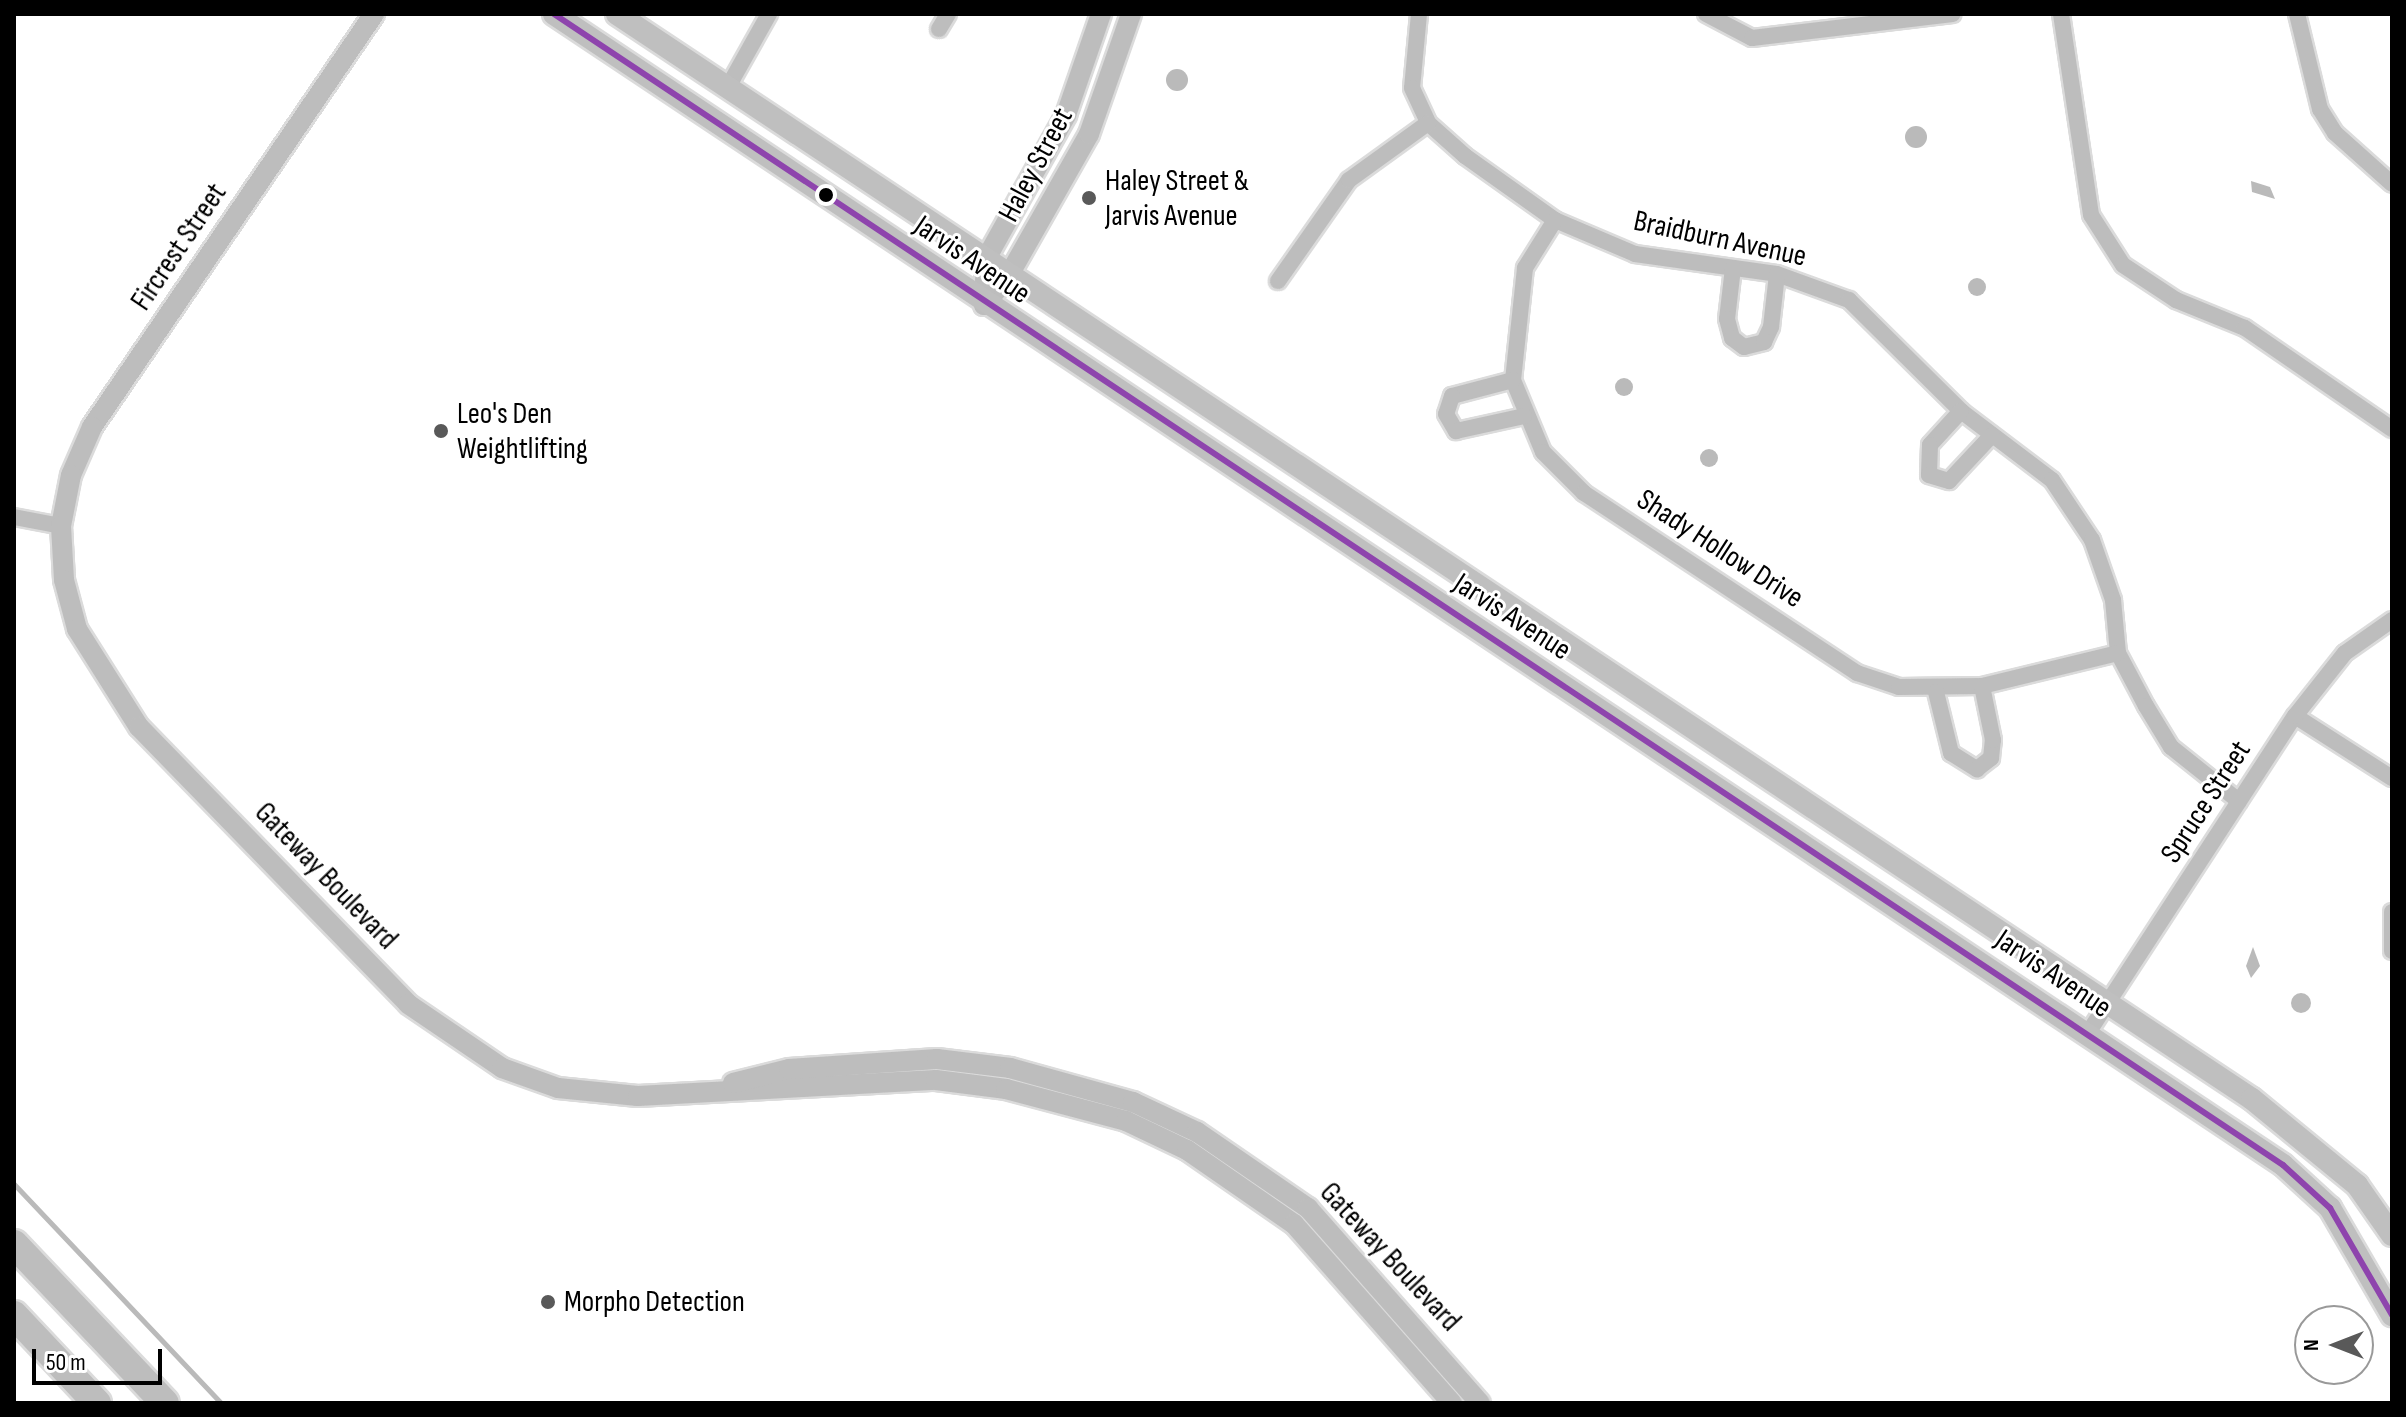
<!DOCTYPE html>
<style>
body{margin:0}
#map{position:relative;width:2406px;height:1417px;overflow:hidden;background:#fff;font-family:"Sofia Sans Condensed",sans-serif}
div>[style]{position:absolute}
.water>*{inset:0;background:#bababa}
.round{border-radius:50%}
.stream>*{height:5px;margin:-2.5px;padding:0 2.5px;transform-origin:2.5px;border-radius:2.5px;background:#bababa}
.roads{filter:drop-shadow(2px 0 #dbdbdb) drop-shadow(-2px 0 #dbdbdb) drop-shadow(0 2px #dbdbdb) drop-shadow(0 -2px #dbdbdb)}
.minor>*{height:16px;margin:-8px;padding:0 8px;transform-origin:8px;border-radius:8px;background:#bdbdbd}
.tertiary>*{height:20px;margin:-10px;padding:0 10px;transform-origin:10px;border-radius:10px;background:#bdbdbd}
.secondary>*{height:22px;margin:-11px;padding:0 11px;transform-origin:11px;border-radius:11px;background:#bfbfbf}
.motorway>*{height:28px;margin:-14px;padding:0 14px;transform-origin:14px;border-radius:14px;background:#bdbdbd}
.bus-1>*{height:6px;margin:-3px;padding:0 3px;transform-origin:3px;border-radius:3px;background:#8e44ad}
.dots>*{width:22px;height:22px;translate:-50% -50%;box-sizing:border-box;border:4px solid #fff;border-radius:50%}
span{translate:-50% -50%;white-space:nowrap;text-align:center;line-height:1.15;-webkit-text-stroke:6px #fff;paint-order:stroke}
.street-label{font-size:30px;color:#000}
.poi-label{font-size:30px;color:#000}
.left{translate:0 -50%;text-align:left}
.frame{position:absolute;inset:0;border:16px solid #000;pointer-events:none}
.north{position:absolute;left:2294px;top:1305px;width:80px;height:80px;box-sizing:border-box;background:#fff;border:2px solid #999;border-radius:50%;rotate:270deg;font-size:22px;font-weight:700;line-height:32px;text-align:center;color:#000}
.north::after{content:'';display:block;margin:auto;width:28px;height:36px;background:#595959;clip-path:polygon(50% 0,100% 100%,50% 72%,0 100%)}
.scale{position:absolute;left:32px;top:1349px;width:130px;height:36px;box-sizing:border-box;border:4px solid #000;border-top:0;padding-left:10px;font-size:24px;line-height:28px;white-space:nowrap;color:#000;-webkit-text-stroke:6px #fff;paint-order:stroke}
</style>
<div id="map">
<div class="water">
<div class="round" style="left:1166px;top:69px;width:22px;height:22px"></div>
<div class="round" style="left:1905px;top:126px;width:22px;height:22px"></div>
<div style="clip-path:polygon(2251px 181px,2270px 187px,2275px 199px,2252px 192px)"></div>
<div class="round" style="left:1968px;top:278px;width:18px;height:18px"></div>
<div class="round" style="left:1615px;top:378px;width:18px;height:18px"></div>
<div class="round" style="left:1700px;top:449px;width:18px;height:18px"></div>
<div style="clip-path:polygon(2253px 947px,2260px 966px,2251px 978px,2246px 966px)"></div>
<div class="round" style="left:2291px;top:993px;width:20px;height:20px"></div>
</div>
<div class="stream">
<div style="left:14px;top:1184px;width:301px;rotate:46.6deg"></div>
</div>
<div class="roads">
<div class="minor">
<div style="left:1419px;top:14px;width:74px;rotate:95.4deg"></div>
<div style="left:1412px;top:88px;width:38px;rotate:65deg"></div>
<div style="left:1428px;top:123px;width:50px;rotate:41.7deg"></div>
<div style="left:1465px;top:156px;width:110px;rotate:35.4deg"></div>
<div style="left:1555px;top:220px;width:87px;rotate:23deg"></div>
<div style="left:1635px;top:254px;width:143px;rotate:8deg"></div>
<div style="left:1777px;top:274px;width:77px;rotate:19.9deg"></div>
<div style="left:1849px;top:300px;width:158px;rotate:44.7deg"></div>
<div style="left:1961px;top:411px;width:114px;rotate:37.2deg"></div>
<div style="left:2052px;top:480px;width:72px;rotate:56.3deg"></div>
<div style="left:2092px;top:540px;width:64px;rotate:70.7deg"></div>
<div style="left:2113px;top:600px;width:53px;rotate:84.6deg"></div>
<div style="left:2118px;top:653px;width:60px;rotate:62.2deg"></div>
<div style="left:2146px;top:706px;width:48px;rotate:58.6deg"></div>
<div style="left:2171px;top:747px;width:87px;rotate:38.5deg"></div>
<div style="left:1706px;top:14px;width:52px;rotate:27.6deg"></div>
<div style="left:1752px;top:38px;width:202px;rotate:-6.8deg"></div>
<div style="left:2061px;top:14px;width:203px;rotate:81.5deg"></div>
<div style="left:2091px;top:215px;width:59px;rotate:57.4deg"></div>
<div style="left:2123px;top:265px;width:64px;rotate:33.4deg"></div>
<div style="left:2176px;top:300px;width:74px;rotate:22.1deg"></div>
<div style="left:2245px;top:328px;width:178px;rotate:34.5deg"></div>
<div style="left:2297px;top:14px;width:98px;rotate:76.4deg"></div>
<div style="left:2320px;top:109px;width:28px;rotate:58deg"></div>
<div style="left:2335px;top:133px;width:76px;rotate:41.8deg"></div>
<div style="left:939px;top:29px;width:17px;rotate:-59deg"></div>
<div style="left:728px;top:87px;width:84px;rotate:-60.7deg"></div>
<div style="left:1555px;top:220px;width:57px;rotate:122deg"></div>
<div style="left:1525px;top:268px;width:113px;rotate:96.1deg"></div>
<div style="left:1513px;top:380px;width:78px;rotate:67.4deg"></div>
<div style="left:1543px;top:452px;width:58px;rotate:45deg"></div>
<div style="left:1584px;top:493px;width:327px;rotate:33.4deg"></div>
<div style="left:1857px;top:673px;width:44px;rotate:18.4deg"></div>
<div style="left:1899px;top:687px;width:83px;rotate:-0.7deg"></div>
<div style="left:1982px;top:686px;width:140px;rotate:-13.6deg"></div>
<div style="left:1733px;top:268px;width:51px;rotate:96.7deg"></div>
<div style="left:1727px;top:319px;width:20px;rotate:75deg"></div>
<div style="left:1732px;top:338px;width:15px;rotate:37deg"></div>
<div style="left:1744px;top:347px;width:21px;rotate:-14deg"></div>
<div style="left:1764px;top:342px;width:17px;rotate:-65deg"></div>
<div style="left:1771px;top:327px;width:53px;rotate:-83.5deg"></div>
<div style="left:1278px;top:281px;width:123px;rotate:-54.9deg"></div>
<div style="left:1349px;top:180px;width:97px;rotate:-35.8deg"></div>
<div style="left:1513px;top:380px;width:63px;rotate:165.3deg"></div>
<div style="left:1452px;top:396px;width:19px;rotate:108deg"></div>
<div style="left:1446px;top:414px;width:20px;rotate:60deg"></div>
<div style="left:1456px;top:431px;width:70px;rotate:-12.4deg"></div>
<div style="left:1961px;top:411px;width:46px;rotate:132.4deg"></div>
<div style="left:1930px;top:445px;width:30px;rotate:92deg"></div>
<div style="left:1929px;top:475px;width:21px;rotate:17deg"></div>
<div style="left:1949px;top:481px;width:63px;rotate:-46.9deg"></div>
<div style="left:14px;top:517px;width:48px;rotate:10.8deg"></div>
<div style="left:1936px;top:692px;width:63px;rotate:76.2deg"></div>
<div style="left:1951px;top:753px;width:31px;rotate:32deg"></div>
<div style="left:1977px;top:769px;width:18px;rotate:-38deg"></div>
<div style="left:1991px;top:758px;width:18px;rotate:-84deg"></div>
<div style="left:1993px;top:740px;width:55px;rotate:-101.5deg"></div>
<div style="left:2295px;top:716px;width:115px;rotate:32.6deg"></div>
<div style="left:2392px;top:912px;width:39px;rotate:90deg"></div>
<div style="left:2088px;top:1033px;width:379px;rotate:-56.9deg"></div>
<div style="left:2295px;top:716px;width:80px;rotate:-51.6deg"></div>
<div style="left:2345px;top:653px;width:57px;rotate:-35.1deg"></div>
</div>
<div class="tertiary">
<div style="left:374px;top:14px;width:500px;rotate:124.33deg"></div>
<div style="left:92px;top:427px;width:52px;rotate:113.6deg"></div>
<div style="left:71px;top:475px;width:52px;rotate:101.1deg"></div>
<div style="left:61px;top:526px;width:54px;rotate:86.8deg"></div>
<div style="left:64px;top:580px;width:51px;rotate:75.1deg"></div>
<div style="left:77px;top:629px;width:116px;rotate:57.7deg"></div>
<div style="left:139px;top:727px;width:386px;rotate:45.8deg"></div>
<div style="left:408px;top:1004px;width:114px;rotate:34.2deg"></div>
<div style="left:502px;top:1068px;width:59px;rotate:19.7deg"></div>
<div style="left:558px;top:1088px;width:80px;rotate:5.7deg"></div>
<div style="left:638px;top:1096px;width:298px;rotate:-3.1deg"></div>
<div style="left:936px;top:1080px;width:71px;rotate:7.3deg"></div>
<div style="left:1006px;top:1089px;width:124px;rotate:14.9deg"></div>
<div style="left:1126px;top:1121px;width:68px;rotate:25.4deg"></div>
<div style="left:1187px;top:1150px;width:130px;rotate:34.7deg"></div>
<div style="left:1294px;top:1224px;width:239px;rotate:48.6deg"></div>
<div style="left:984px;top:305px;width:39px;rotate:-50deg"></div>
<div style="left:1009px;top:275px;width:162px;rotate:-60.4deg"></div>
<div style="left:1089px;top:134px;width:127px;rotate:-70.7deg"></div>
<div style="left:984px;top:305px;width:46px;rotate:-87.5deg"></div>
<div style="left:986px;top:259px;width:165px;rotate:-60.9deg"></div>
<div style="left:1066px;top:115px;width:107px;rotate:-70.9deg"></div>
<div style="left:733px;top:1083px;width:58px;rotate:-14deg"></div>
<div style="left:789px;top:1069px;width:148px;rotate:-3.9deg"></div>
<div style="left:937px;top:1059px;width:74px;rotate:7deg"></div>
<div style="left:1010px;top:1068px;width:128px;rotate:15.5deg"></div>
<div style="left:1133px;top:1102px;width:71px;rotate:25.1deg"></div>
<div style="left:1197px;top:1132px;width:135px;rotate:34.4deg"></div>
<div style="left:1308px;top:1208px;width:260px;rotate:48.6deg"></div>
</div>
<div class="secondary">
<div style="left:554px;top:14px;width:2077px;rotate:33.65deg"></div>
<div style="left:2283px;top:1165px;width:64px;rotate:42.5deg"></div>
<div style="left:2330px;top:1208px;width:124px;rotate:59.9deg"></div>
<div style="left:617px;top:14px;width:1962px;rotate:33.57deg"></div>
<div style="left:2252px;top:1099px;width:136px;rotate:39.3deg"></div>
<div style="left:2357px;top:1185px;width:61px;rotate:55deg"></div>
</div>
<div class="motorway">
<div style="left:14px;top:1244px;width:219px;rotate:46.5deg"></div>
<div style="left:14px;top:1315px;width:121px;rotate:46.7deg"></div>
</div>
</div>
<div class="bus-1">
<div style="left:554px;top:14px;width:2077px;rotate:33.65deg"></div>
<div style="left:2283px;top:1165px;width:64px;rotate:42.5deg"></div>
<div style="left:2330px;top:1208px;width:124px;rotate:59.9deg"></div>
</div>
<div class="dots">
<div style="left:826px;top:195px;background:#000"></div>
<div style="left:1089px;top:198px;background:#595959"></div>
<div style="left:441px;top:431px;background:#595959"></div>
<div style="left:548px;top:1302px;background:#595959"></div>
</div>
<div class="street-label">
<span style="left:1036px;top:165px;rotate:-62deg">Haley Street</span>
<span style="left:1720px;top:239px;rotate:12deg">Braidburn Avenue</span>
<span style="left:179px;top:247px;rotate:-56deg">Fircrest Street</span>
<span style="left:972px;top:260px;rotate:34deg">Jarvis Avenue</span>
<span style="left:1720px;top:549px;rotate:33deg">Shady Hollow Drive</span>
<span style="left:1512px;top:617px;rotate:33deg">Jarvis Avenue</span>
<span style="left:2206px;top:802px;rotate:-57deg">Spruce Street</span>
<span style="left:326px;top:876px;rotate:46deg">Gateway Boulevard</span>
<span style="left:2053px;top:974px;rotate:34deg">Jarvis Avenue</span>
<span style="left:1390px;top:1257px;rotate:47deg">Gateway Boulevard</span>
</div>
<div class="poi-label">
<span class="left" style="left:1105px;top:198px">Haley Street &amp;<br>Jarvis Avenue</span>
<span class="left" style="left:457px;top:431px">Leo's Den<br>Weightlifting</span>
<span class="left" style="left:564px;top:1302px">Morpho Detection</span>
</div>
<div class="frame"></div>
<div class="north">N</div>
<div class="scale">50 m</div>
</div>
